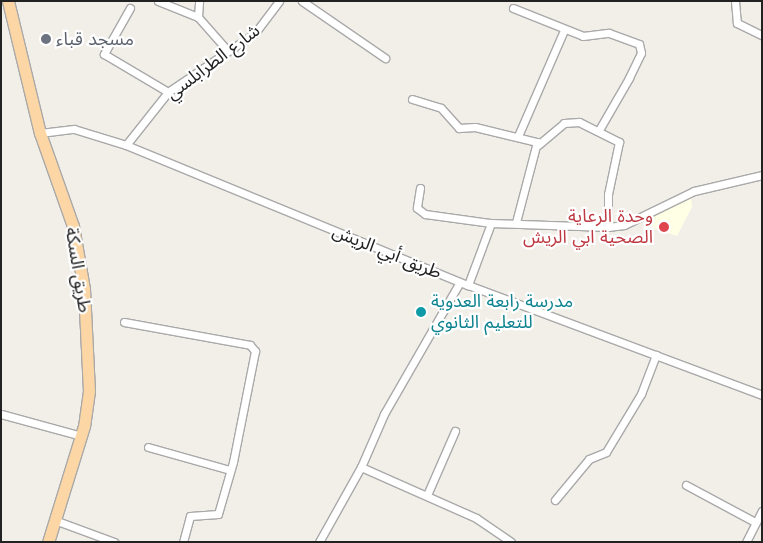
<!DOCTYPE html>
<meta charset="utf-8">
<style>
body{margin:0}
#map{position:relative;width:763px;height:543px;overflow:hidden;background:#f2efe9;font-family:Jost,"Noto Sans Arabic",sans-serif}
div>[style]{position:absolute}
.education>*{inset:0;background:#ffffe5}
.roads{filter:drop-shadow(1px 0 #a9a9a9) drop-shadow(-1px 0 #a9a9a9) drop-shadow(0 1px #a9a9a9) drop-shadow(0 -1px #a9a9a9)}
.minor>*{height:7px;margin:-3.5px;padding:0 3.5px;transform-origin:3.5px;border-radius:3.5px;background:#fff}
.primary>*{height:11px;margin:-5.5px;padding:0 5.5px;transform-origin:5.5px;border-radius:5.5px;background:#fcd6a4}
.dots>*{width:14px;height:14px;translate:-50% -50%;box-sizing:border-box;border:2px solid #fff;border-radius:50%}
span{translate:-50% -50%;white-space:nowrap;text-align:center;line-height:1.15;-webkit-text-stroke:4.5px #fff;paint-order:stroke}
.worship-label{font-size:18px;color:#5b616d}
.left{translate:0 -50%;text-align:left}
.street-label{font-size:18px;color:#222}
.health-label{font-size:18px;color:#be3a42}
.right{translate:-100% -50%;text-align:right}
.culture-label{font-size:18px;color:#0d838f}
.frame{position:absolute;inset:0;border:2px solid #222;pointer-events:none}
</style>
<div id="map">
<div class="education">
<div style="clip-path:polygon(691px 196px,692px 207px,677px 236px,650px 227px,653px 213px)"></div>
</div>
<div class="roads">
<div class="minor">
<div style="left:158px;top:1px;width:43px;rotate:21.8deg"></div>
<div style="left:198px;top:17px;width:45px;rotate:48.6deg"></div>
<div style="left:302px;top:1px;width:101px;rotate:34.5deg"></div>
<div style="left:735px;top:1px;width:22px;rotate:85deg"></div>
<div style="left:737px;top:23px;width:28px;rotate:26deg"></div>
<div style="left:130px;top:8px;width:53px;rotate:119.5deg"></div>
<div style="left:104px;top:54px;width:74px;rotate:30.7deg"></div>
<div style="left:513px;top:8px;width:75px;rotate:21.8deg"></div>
<div style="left:583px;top:36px;width:26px;rotate:-7deg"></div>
<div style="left:609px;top:33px;width:32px;rotate:20deg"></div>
<div style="left:639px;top:44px;width:9px;rotate:77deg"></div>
<div style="left:641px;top:53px;width:28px;rotate:116deg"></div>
<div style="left:629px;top:78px;width:60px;rotate:120deg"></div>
<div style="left:198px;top:17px;width:16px;rotate:-86deg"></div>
<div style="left:412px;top:99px;width:30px;rotate:17deg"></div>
<div style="left:441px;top:108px;width:27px;rotate:48deg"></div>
<div style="left:459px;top:128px;width:16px;rotate:-4deg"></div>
<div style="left:475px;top:127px;width:64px;rotate:13.6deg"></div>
<div style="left:537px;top:142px;width:83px;rotate:104.7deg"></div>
<div style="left:40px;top:133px;width:34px;rotate:-7deg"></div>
<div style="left:74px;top:129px;width:54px;rotate:17.1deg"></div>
<div style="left:126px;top:145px;width:370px;rotate:22.3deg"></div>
<div style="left:468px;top:285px;width:314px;rotate:20.5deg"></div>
<div style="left:518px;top:136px;width:116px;rotate:-66.5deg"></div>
<div style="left:126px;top:145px;width:68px;rotate:-51.6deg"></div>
<div style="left:168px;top:92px;width:105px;rotate:-34.1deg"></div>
<div style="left:255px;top:33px;width:40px;rotate:-53deg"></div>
<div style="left:538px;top:145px;width:34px;rotate:-40deg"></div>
<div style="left:564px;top:123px;width:15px;rotate:-4deg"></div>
<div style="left:579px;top:122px;width:45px;rotate:26.6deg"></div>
<div style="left:619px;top:142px;width:53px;rotate:101.9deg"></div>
<div style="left:608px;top:194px;width:33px;rotate:90deg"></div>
<div style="left:420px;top:188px;width:20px;rotate:99deg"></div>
<div style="left:417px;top:208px;width:10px;rotate:37deg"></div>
<div style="left:425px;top:214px;width:67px;rotate:7.8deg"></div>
<div style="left:491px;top:223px;width:117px;rotate:2deg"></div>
<div style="left:608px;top:227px;width:16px;rotate:-7deg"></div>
<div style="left:624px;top:225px;width:78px;rotate:-25.9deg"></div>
<div style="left:694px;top:191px;width:70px;rotate:-13.2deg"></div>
<div style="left:468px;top:285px;width:66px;rotate:-69.6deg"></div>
<div style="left:124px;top:322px;width:128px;rotate:10.3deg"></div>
<div style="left:250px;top:345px;width:8px;rotate:50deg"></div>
<div style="left:255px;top:351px;width:113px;rotate:101.2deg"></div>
<div style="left:233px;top:462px;width:54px;rotate:106.1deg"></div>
<div style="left:218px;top:514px;width:28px;rotate:176deg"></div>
<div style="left:190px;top:516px;width:27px;rotate:105deg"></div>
<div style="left:1px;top:414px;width:84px;rotate:15.2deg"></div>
<div style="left:148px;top:447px;width:85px;rotate:15.7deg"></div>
<div style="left:361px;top:467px;width:126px;rotate:23.9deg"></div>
<div style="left:476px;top:518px;width:42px;rotate:34.4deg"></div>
<div style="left:686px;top:485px;width:78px;rotate:28.2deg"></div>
<div style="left:427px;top:495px;width:70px;rotate:-66.4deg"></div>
<div style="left:555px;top:500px;width:53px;rotate:-50.3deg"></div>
<div style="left:589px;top:459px;width:18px;rotate:-22deg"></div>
<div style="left:606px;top:452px;width:68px;rotate:-58.9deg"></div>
<div style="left:641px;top:394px;width:42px;rotate:-69deg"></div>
<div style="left:57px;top:521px;width:61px;rotate:20.2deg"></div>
<div style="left:319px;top:542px;width:86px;rotate:-60.8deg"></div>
<div style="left:361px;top:467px;width:58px;rotate:-66.5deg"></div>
<div style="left:384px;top:414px;width:152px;rotate:-60.1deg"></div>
<div style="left:746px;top:542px;width:35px;rotate:-63deg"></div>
</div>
<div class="primary">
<div style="left:8px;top:1px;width:136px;rotate:76.4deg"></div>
<div style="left:40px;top:133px;width:99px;rotate:70.5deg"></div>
<div style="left:73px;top:226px;width:64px;rotate:80.1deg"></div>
<div style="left:84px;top:289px;width:102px;rotate:87.2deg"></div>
<div style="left:89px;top:391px;width:35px;rotate:98deg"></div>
<div style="left:84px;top:426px;width:121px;rotate:107.2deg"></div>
</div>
</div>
<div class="dots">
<div style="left:46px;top:39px;background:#6b7280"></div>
<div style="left:664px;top:227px;background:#e0444e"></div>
<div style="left:421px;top:312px;background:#0f9aa8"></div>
</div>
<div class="worship-label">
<span class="left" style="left:56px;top:39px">مسجد قباء</span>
</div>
<div class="street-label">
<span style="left:213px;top:62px;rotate:-37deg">شارع الطرابلسي</span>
<span style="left:387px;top:252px;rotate:22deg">طريق أبي الريش</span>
<span style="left:78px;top:270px;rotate:81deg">طريق السكة</span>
</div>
<div class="health-label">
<span class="right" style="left:653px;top:227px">وحدة الرعاية<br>الصحية ابي الريش</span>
</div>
<div class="culture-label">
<span class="left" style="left:431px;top:312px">مدرسة رابعة العدوية<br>للتعليم الثانوي</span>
</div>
<div class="frame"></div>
</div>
